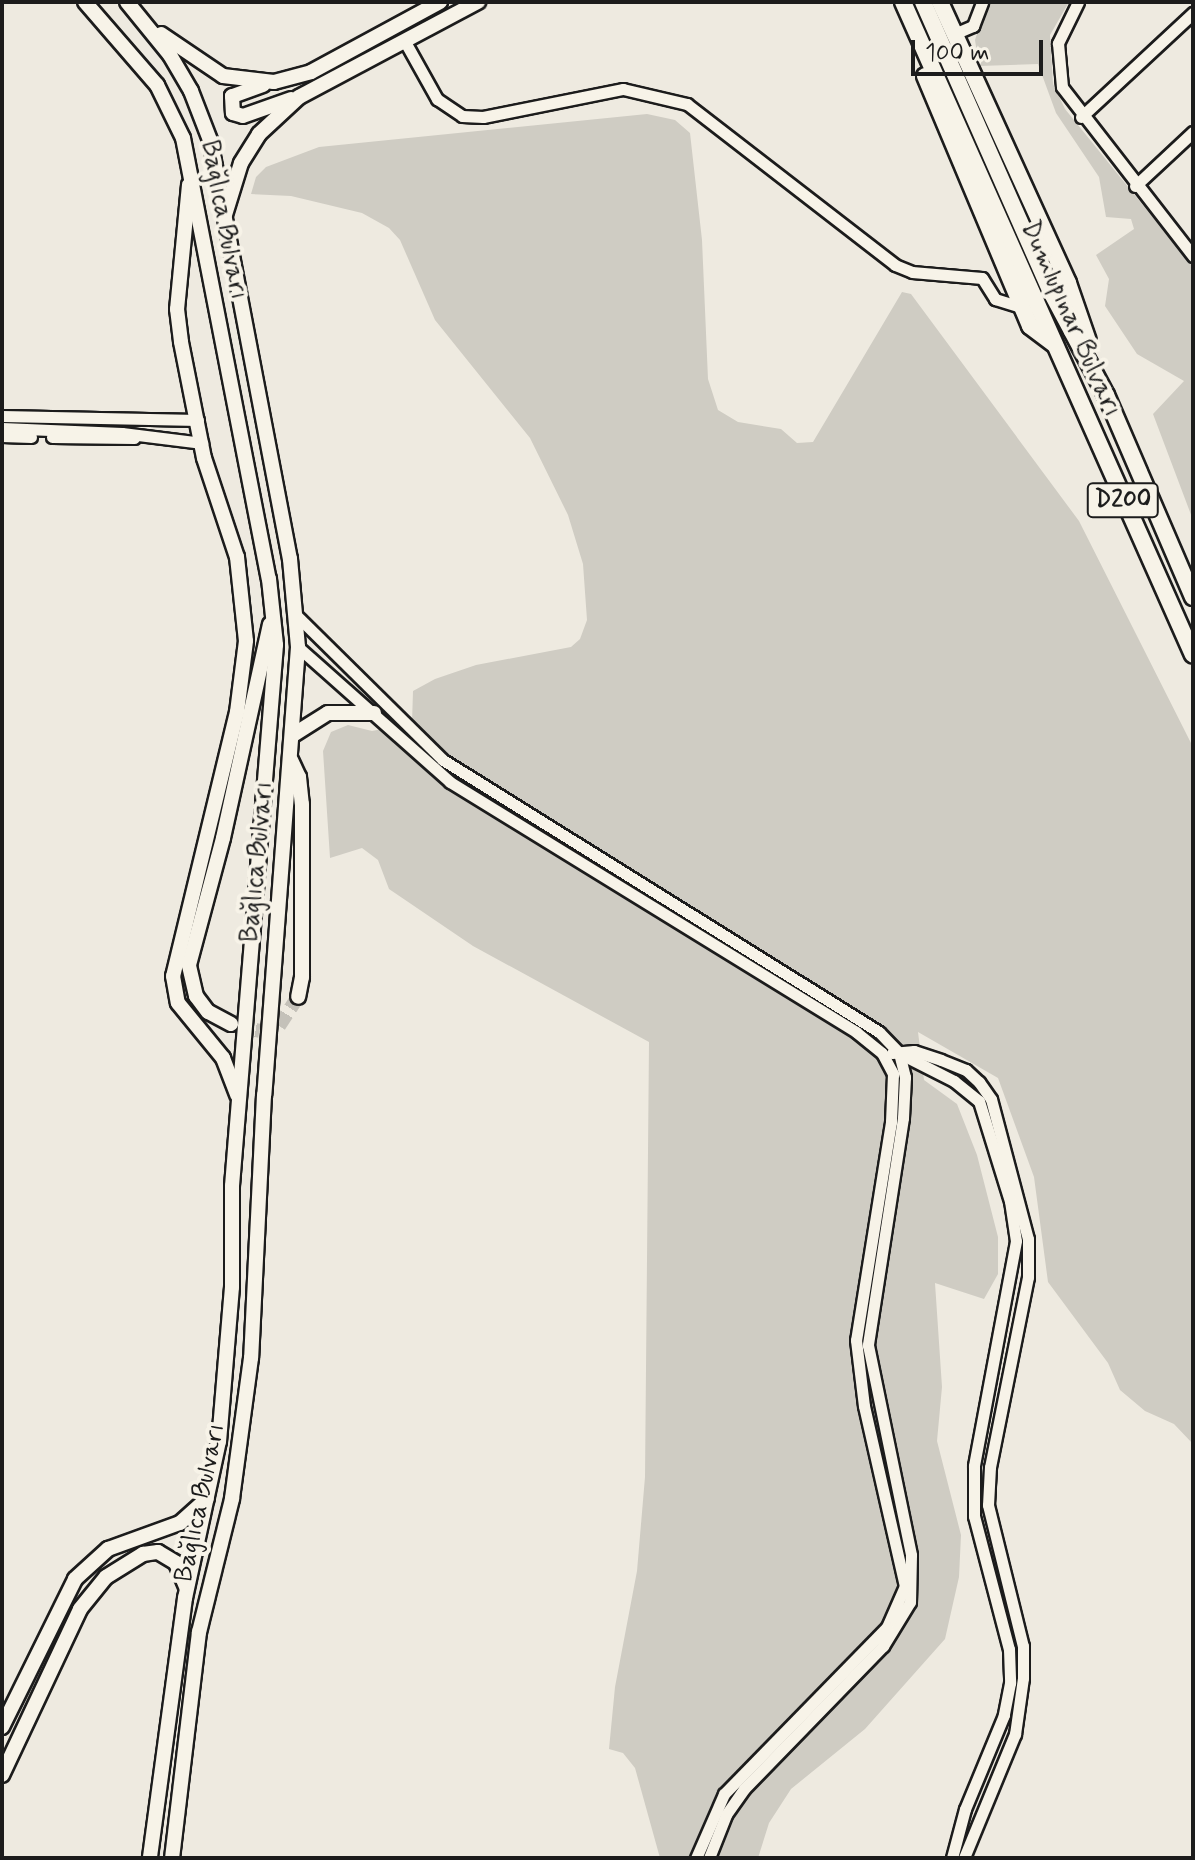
<!DOCTYPE html>
<meta charset="utf-8">
<style>
body{margin:0}
#map{position:relative;width:1195px;height:1860px;overflow:hidden;background:#eeeae0;font-family:Mynerve,sans-serif}
div>[style]{position:absolute}
.green>*{inset:0;background:#cfccc3}
.major-tunnel>*{height:14px;margin-top:-7px;transform-origin:0;background:repeating-linear-gradient(90deg,#c4c1b9 0 14px,transparent 0 21px)}
.roads{filter:drop-shadow(2px 0 #1c1c1c) drop-shadow(-2px 0 #1c1c1c) drop-shadow(0 2px #1c1c1c) drop-shadow(0 -2px #1c1c1c)}
.minor>*{height:11px;margin:-5.5px;padding:0 5.5px;transform-origin:5.5px;border-radius:5.5px;background:#f7f3e8}
.major>*{height:14px;margin:-7px;padding:0 7px;transform-origin:7px;border-radius:7px;background:#f7f3e8}
.highway>*{height:16px;margin:-8px;padding:0 8px;transform-origin:8px;border-radius:8px;background:#f7f3e8}
span{translate:-50% -50%;white-space:nowrap;text-align:center;line-height:1.15;-webkit-text-stroke:8px #f7f3e8;paint-order:stroke}
.shield-label span{padding:2px 6px;background:#f7f3e8;border:2px solid;border-radius:6px;-webkit-text-stroke-width:0}
.shield-label{font-size:24px;color:#1c1c1c;font-weight:700}
.street-label{font-size:26px;color:#1c1c1c}
.frame{position:absolute;inset:0;border:4px solid #1c1c1c;pointer-events:none}
.scale{position:absolute;left:911px;top:40px;width:132px;height:36px;box-sizing:border-box;border:4px solid #1c1c1c;border-top:0;padding-left:10px;font-size:24px;line-height:28px;white-space:nowrap;color:#1c1c1c;-webkit-text-stroke:6px #f7f3e8;paint-order:stroke}
</style>
<div id="map">
<div class="green">
<div style="clip-path:polygon(987px 2px,1069px 2px,1050px 35px,1053px 84px,1065px 109px,1193px 267px,1193px 520px,1153px 414px,1184px 381px,1137px 354px,1105px 306px,1109px 279px,1096px 255px,1134px 229px,1131px 219px,1106px 217px,1099px 177px,1056px 113px,1038px 64px,979px 66px,975px 40px)"></div>
<div style="clip-path:polygon(647px 114px,675px 120px,690px 133px,702px 240px,708px 379px,718px 410px,738px 422px,781px 429px,797px 443px,813px 442px,902px 292px,911px 294px,1079px 521px,1193px 747px,1193px 1444px,1174px 1424px,1145px 1411px,1120px 1390px,1108px 1363px,1048px 1282px,1034px 1177px,998px 1078px,918px 1032px,924px 1080px,957px 1104px,977px 1155px,998px 1237px,998px 1274px,984px 1299px,935px 1283px,942px 1387px,937px 1441px,961px 1535px,959px 1577px,945px 1639px,865px 1729px,791px 1789px,769px 1823px,758px 1858px,660px 1858px,635px 1768px,623px 1753px,609px 1749px,615px 1687px,637px 1571px,645px 1477px,649px 1042px,473px 946px,389px 889px,378px 860px,362px 848px,330px 858px,323px 751px,331px 732px,348px 725px,372px 731px,412px 723px,413px 691px,435px 679px,476px 665px,571px 647px,580px 639px,587px 620px,583px 564px,568px 515px,530px 438px,435px 320px,400px 240px,389px 228px,362px 213px,291px 196px,251px 194px,256px 177px,266px 167px,319px 147px)"></div>
</div>
<div class="major-tunnel">
<div style="left:235px;top:1026px;width:25px;rotate:11deg"></div>
<div style="left:260px;top:1031px;width:20px;rotate:-15deg"></div>
<div style="left:279px;top:1026px;width:35px;rotate:-57deg"></div>
</div>
<div class="roads">
<div class="minor">
<div style="left:1078px;top:2px;width:46px;rotate:116deg"></div>
<div style="left:1058px;top:43px;width:44px;rotate:84.8deg"></div>
<div style="left:1062px;top:87px;width:214px;rotate:52.2deg"></div>
<div style="left:954px;top:34px;width:21px;rotate:-23deg"></div>
<div style="left:973px;top:26px;width:26px;rotate:-69deg"></div>
<div style="left:404px;top:40px;width:68px;rotate:60.8deg"></div>
<div style="left:437px;top:99px;width:30px;rotate:34deg"></div>
<div style="left:462px;top:116px;width:21px;rotate:3deg"></div>
<div style="left:483px;top:117px;width:143px;rotate:-11.3deg"></div>
<div style="left:623px;top:89px;width:66px;rotate:13.2deg"></div>
<div style="left:687px;top:104px;width:263px;rotate:37.7deg"></div>
<div style="left:895px;top:265px;width:18px;rotate:22deg"></div>
<div style="left:912px;top:272px;width:70px;rotate:4.9deg"></div>
<div style="left:982px;top:278px;width:25px;rotate:58deg"></div>
<div style="left:995px;top:299px;width:27px;rotate:17deg"></div>
<div style="left:1081px;top:117px;width:153px;rotate:-42.9deg"></div>
<div style="left:1135px;top:186px;width:79px;rotate:-43deg"></div>
<div style="left:2px;top:416px;width:196px;rotate:1.2deg"></div>
<div style="left:2px;top:428px;width:120px;rotate:2.4deg"></div>
<div style="left:122px;top:433px;width:81px;rotate:7.1deg"></div>
<div style="left:2px;top:436px;width:29px;rotate:2deg"></div>
<div style="left:52px;top:437px;width:82px;rotate:0.7deg"></div>
<div style="left:297px;top:616px;width:205px;rotate:44.6deg"></div>
<div style="left:443px;top:760px;width:514px;rotate:31.96deg"></div>
<div style="left:879px;top:1032px;width:29px;rotate:46deg"></div>
<div style="left:899px;top:1053px;width:25px;rotate:76deg"></div>
<div style="left:905px;top:1077px;width:41px;rotate:92.8deg"></div>
<div style="left:903px;top:1118px;width:230px;rotate:98.8deg"></div>
<div style="left:868px;top:1345px;width:214px;rotate:78.4deg"></div>
<div style="left:911px;top:1555px;width:47px;rotate:91.2deg"></div>
<div style="left:910px;top:1602px;width:52px;rotate:121.5deg"></div>
<div style="left:883px;top:1646px;width:199px;rotate:134.2deg"></div>
<div style="left:744px;top:1789px;width:32px;rotate:125deg"></div>
<div style="left:726px;top:1815px;width:46px;rotate:111.6deg"></div>
<div style="left:298px;top:647px;width:203px;rotate:41.6deg"></div>
<div style="left:450px;top:782px;width:477px;rotate:31.6deg"></div>
<div style="left:856px;top:1032px;width:33px;rotate:39deg"></div>
<div style="left:882px;top:1053px;width:24px;rotate:62deg"></div>
<div style="left:893px;top:1074px;width:48px;rotate:92.4deg"></div>
<div style="left:891px;top:1122px;width:221px;rotate:99.1deg"></div>
<div style="left:856px;top:1340px;width:66px;rotate:83.1deg"></div>
<div style="left:864px;top:1406px;width:185px;rotate:77.2deg"></div>
<div style="left:905px;top:1586px;width:45px;rotate:113.7deg"></div>
<div style="left:887px;top:1627px;width:233px;rotate:134.3deg"></div>
<div style="left:724px;top:1794px;width:70px;rotate:113.6deg"></div>
<div style="left:892px;top:1053px;width:22px;rotate:-5deg"></div>
<div style="left:914px;top:1051px;width:28px;rotate:18deg"></div>
<div style="left:941px;top:1060px;width:27px;rotate:22deg"></div>
<div style="left:966px;top:1070px;width:18px;rotate:43deg"></div>
<div style="left:979px;top:1082px;width:21px;rotate:55deg"></div>
<div style="left:991px;top:1099px;width:145px;rotate:75.2deg"></div>
<div style="left:1028px;top:1239px;width:38px;rotate:90deg"></div>
<div style="left:1028px;top:1277px;width:194px;rotate:101.3deg"></div>
<div style="left:990px;top:1467px;width:38px;rotate:93deg"></div>
<div style="left:988px;top:1505px;width:145px;rotate:76.1deg"></div>
<div style="left:1023px;top:1646px;width:32px;rotate:90deg"></div>
<div style="left:1023px;top:1678px;width:57px;rotate:98.1deg"></div>
<div style="left:1015px;top:1734px;width:134px;rotate:112.4deg"></div>
<div style="left:899px;top:1053px;width:62px;rotate:27deg"></div>
<div style="left:954px;top:1081px;width:32px;rotate:39deg"></div>
<div style="left:979px;top:1101px;width:105px;rotate:72.8deg"></div>
<div style="left:1010px;top:1201px;width:40px;rotate:81.5deg"></div>
<div style="left:1016px;top:1241px;width:229px;rotate:100.6deg"></div>
<div style="left:974px;top:1466px;width:50px;rotate:90deg"></div>
<div style="left:974px;top:1516px;width:138px;rotate:75.3deg"></div>
<div style="left:1009px;top:1649px;width:34px;rotate:88deg"></div>
<div style="left:1010px;top:1683px;width:33px;rotate:101deg"></div>
<div style="left:1004px;top:1715px;width:102px;rotate:112.5deg"></div>
<div style="left:965px;top:1809px;width:51px;rotate:104.9deg"></div>
</div>
<div class="major">
<div style="left:85px;top:2px;width:110px;rotate:49.1deg"></div>
<div style="left:157px;top:85px;width:59px;rotate:63.9deg"></div>
<div style="left:183px;top:138px;width:449px;rotate:79deg"></div>
<div style="left:269px;top:579px;width:66px;rotate:83.9deg"></div>
<div style="left:276px;top:645px;width:543px;rotate:94.65deg"></div>
<div style="left:232px;top:1186px;width:101px;rotate:90deg"></div>
<div style="left:232px;top:1287px;width:155px;rotate:94.8deg"></div>
<div style="left:219px;top:1441px;width:161px;rotate:102.2deg"></div>
<div style="left:185px;top:1598px;width:262px;rotate:97.7deg"></div>
<div style="left:127px;top:2px;width:68px;rotate:50.9deg"></div>
<div style="left:170px;top:55px;width:42px;rotate:59.7deg"></div>
<div style="left:191px;top:91px;width:53px;rotate:68.8deg"></div>
<div style="left:210px;top:140px;width:427px;rotate:79.2deg"></div>
<div style="left:290px;top:559px;width:88px;rotate:84.8deg"></div>
<div style="left:298px;top:647px;width:449px;rotate:94.3deg"></div>
<div style="left:264px;top:1095px;width:263px;rotate:92.8deg"></div>
<div style="left:251px;top:1358px;width:142px;rotate:97.7deg"></div>
<div style="left:232px;top:1499px;width:137px;rotate:103.9deg"></div>
<div style="left:199px;top:1632px;width:228px;rotate:96.8deg"></div>
<div style="left:161px;top:34px;width:75px;rotate:34.1deg"></div>
<div style="left:223px;top:76px;width:51px;rotate:6.7deg"></div>
<div style="left:274px;top:82px;width:38px;rotate:-15deg"></div>
<div style="left:311px;top:72px;width:147px;rotate:-28.5deg"></div>
<div style="left:263px;top:85px;width:33px;rotate:160deg"></div>
<div style="left:232px;top:96px;width:17px;rotate:87deg"></div>
<div style="left:233px;top:113px;width:10px;rotate:17deg"></div>
<div style="left:243px;top:116px;width:51px;rotate:-19.5deg"></div>
<div style="left:189px;top:185px;width:125px;rotate:95.5deg"></div>
<div style="left:177px;top:309px;width:33px;rotate:83deg"></div>
<div style="left:181px;top:342px;width:118px;rotate:78.8deg"></div>
<div style="left:204px;top:458px;width:104px;rotate:71.6deg"></div>
<div style="left:237px;top:557px;width:84px;rotate:83.9deg"></div>
<div style="left:246px;top:641px;width:72px;rotate:97.2deg"></div>
<div style="left:237px;top:712px;width:272px;rotate:103.6deg"></div>
<div style="left:173px;top:976px;width:27px;rotate:80deg"></div>
<div style="left:178px;top:1003px;width:71px;rotate:50.7deg"></div>
<div style="left:223px;top:1058px;width:40px;rotate:69deg"></div>
<div style="left:225px;top:215px;width:54px;rotate:-72.9deg"></div>
<div style="left:241px;top:163px;width:34px;rotate:-58deg"></div>
<div style="left:259px;top:134px;width:54px;rotate:-42.8deg"></div>
<div style="left:299px;top:97px;width:203px;rotate:-28deg"></div>
<div style="left:293px;top:735px;width:41px;rotate:-32.2deg"></div>
<div style="left:328px;top:713px;width:46px"></div>
<div style="left:291px;top:760px;width:19px;rotate:65deg"></div>
<div style="left:299px;top:777px;width:27px;rotate:84deg"></div>
<div style="left:302px;top:804px;width:173px;rotate:90deg"></div>
<div style="left:302px;top:977px;width:20px;rotate:101deg"></div>
<div style="left:231px;top:1024px;width:26px;rotate:-152deg"></div>
<div style="left:208px;top:1012px;width:20px;rotate:-127deg"></div>
<div style="left:196px;top:996px;width:32px;rotate:-103deg"></div>
<div style="left:189px;top:965px;width:131px;rotate:-75deg"></div>
<div style="left:223px;top:838px;width:219px;rotate:-77.6deg"></div>
<div style="left:2px;top:1727px;width:165px;rotate:-63.7deg"></div>
<div style="left:75px;top:1579px;width:45px;rotate:-42.3deg"></div>
<div style="left:108px;top:1549px;width:77px;rotate:-19.9deg"></div>
<div style="left:180px;top:1523px;width:36px;rotate:-42deg"></div>
<div style="left:2px;top:1775px;width:183px;rotate:-64.8deg"></div>
<div style="left:80px;top:1609px;width:41px;rotate:-50.9deg"></div>
<div style="left:106px;top:1577px;width:44px;rotate:-31.9deg"></div>
<div style="left:143px;top:1554px;width:15px;rotate:-8deg"></div>
<div style="left:158px;top:1552px;width:21px;rotate:31deg"></div>
<div style="left:176px;top:1563px;width:26px;rotate:67deg"></div>
</div>
<div class="highway">
<div style="left:903px;top:2px;width:714px;rotate:66.05deg"></div>
<div style="left:923px;top:2px;width:317px;rotate:66.2deg"></div>
<div style="left:1051px;top:292px;width:117px;rotate:61.9deg"></div>
<div style="left:1106px;top:395px;width:220px;rotate:66.7deg"></div>
<div style="left:940px;top:2px;width:309px;rotate:65.5deg"></div>
<div style="left:1068px;top:283px;width:61px;rotate:71deg"></div>
<div style="left:925px;top:76px;width:271px;rotate:67.2deg"></div>
<div style="left:1030px;top:326px;width:30px;rotate:37deg"></div>
</div>
</div>
<div class="shield-label">
<span style="left:1123px;top:500px">D200</span>
</div>
<div class="street-label">
<span style="left:223px;top:220px;rotate:79deg">Bağlıca Bulvarı</span>
<span style="left:1070px;top:319px;rotate:66deg">Dumlupınar Bulvarı</span>
<span style="left:258px;top:862px;rotate:-85deg">Bağlıca Bulvarı</span>
<span style="left:201px;top:1503px;rotate:-78deg">Bağlıca Bulvarı</span>
</div>
<div class="frame"></div>
<div class="scale">100 m</div>
</div>
